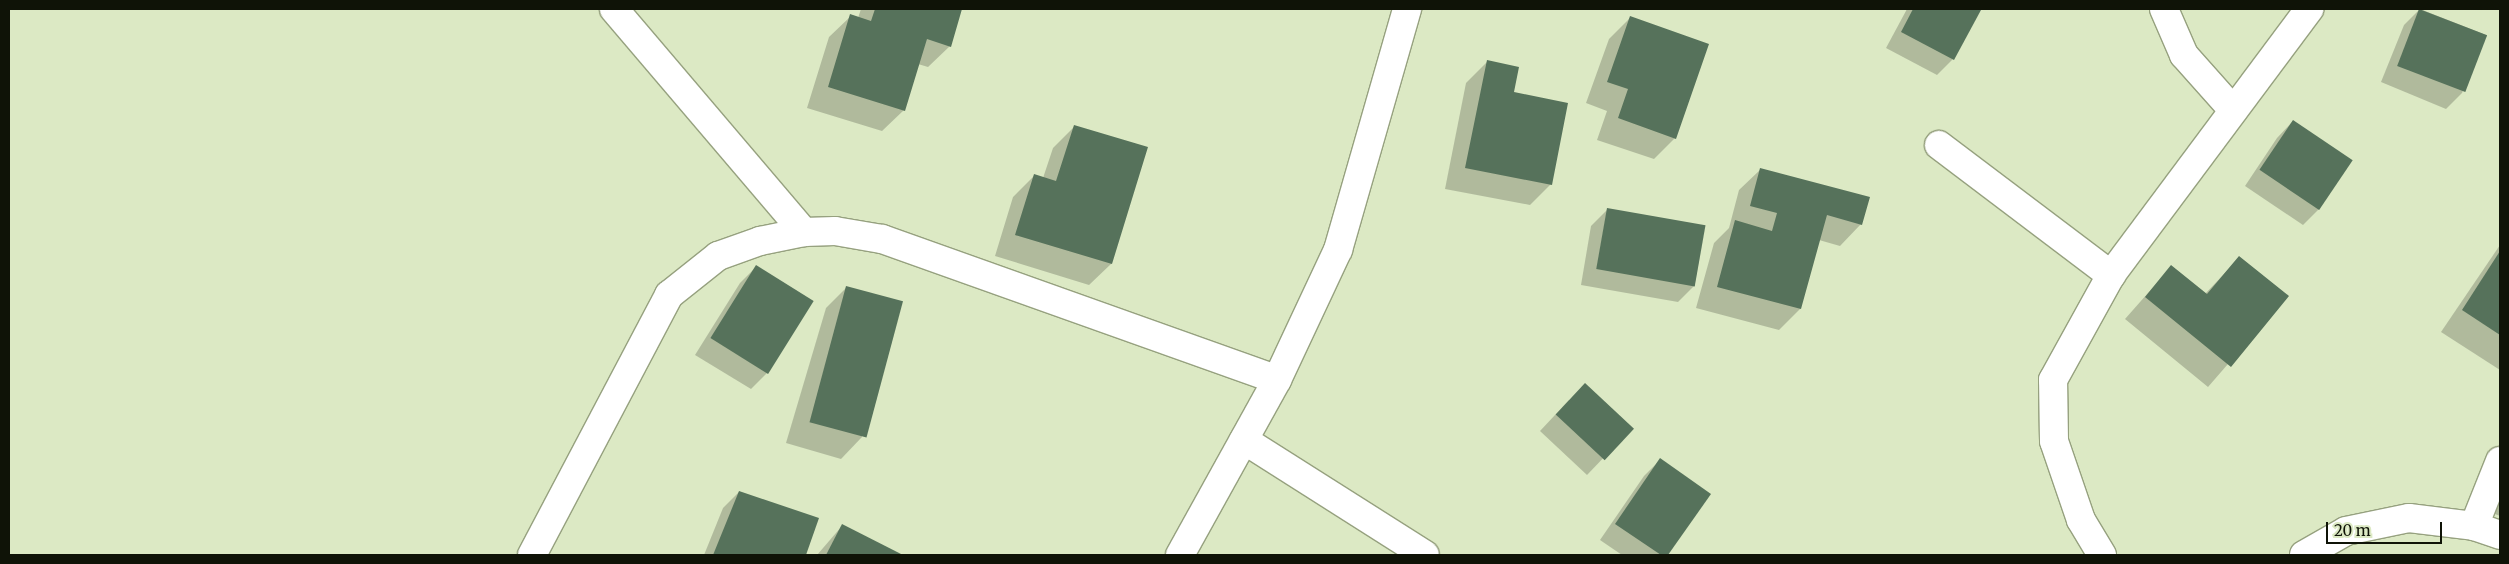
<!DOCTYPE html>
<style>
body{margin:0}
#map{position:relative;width:2509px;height:564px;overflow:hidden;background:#dce9c4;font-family:Merriweather,serif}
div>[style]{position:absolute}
.shadow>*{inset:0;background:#0003}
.building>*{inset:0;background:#56725b;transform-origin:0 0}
.roads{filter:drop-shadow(1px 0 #96a17f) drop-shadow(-1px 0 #96a17f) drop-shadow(0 1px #96a17f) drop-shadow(0 -1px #96a17f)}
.minor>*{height:28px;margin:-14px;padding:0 14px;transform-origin:14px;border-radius:14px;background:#fff}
span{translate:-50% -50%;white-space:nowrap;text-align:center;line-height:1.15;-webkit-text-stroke:4px #dce9c4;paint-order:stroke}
.frame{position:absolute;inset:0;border:10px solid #0f1307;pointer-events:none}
.scale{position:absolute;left:2326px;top:522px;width:116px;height:22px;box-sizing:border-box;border:2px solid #0f1307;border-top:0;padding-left:6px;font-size:15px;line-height:18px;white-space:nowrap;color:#0f1307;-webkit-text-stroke:4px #dce9c4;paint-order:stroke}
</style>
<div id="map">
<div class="shadow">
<div style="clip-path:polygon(861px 9px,961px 9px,950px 46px,928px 67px,918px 64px,904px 110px,882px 131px,807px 108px,829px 37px,851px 16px,858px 18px)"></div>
<div style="clip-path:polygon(1907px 9px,1979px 10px,1953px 59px,1937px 75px,1886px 48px)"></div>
<div style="clip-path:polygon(2420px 9px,2486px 35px,2462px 93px,2446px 109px,2381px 82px,2404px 25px)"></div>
<div style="clip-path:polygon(1630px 18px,1675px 138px,1654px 159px,1597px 140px,1607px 111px,1586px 103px,1609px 39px)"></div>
<div style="clip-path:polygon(1487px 62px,1513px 93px,1551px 184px,1530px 205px,1445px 189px,1466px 83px)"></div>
<div style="clip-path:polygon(2293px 121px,2319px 209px,2303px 225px,2245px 186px,2277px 138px)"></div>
<div style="clip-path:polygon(1074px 127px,1146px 148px,1111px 264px,1089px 285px,995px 256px,1013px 197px,1034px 176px,1043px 178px,1053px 148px)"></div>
<div style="clip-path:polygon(1761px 169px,1861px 224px,1840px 246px,1819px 240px,1800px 309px,1779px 330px,1696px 308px,1714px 243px,1729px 228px,1739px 190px)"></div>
<div style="clip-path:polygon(1607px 210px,1694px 286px,1678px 302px,1581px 285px,1591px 226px)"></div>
<div style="clip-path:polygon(2500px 245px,2500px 370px,2441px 332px)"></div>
<div style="clip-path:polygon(2239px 258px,2287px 296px,2208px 387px,2125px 319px,2171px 267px,2205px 294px)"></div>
<div style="clip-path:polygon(756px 267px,812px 302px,767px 373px,751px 389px,695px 355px,740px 283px)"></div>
<div style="clip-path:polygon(847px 287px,862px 437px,841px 459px,786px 443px,826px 308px)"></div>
<div style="clip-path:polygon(1569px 400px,1632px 428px,1587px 475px,1540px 431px)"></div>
<div style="clip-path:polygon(1660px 460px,1709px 494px,1667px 555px,1622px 555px,1600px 540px,1644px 476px)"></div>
<div style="clip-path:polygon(739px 492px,817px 519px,805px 555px,704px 555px,723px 508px)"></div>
<div style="clip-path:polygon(2500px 495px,2500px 516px,2495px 514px)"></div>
<div style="clip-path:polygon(842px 526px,901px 555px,817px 555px)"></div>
</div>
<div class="building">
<div style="clip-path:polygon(875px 9px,962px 9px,951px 47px,927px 39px,905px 111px,828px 87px,850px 14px,871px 21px)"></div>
<div style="clip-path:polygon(1913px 9px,1979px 9px,1981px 10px,1954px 60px,1901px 32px)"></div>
<div style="left:2419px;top:9px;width:73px;height:61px;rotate:21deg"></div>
<div style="clip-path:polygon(1630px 16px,1709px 44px,1676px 139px,1618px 118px,1628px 89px,1607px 82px)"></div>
<div style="clip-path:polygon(1487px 60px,1519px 67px,1514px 92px,1568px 103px,1552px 185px,1465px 168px)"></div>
<div style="left:2293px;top:120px;width:72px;height:60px;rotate:34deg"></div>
<div style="clip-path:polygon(1074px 125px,1148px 147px,1112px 264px,1015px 235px,1034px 174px,1056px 181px)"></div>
<div style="clip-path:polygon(1760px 168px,1870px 197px,1862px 225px,1827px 215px,1801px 309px,1717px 287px,1735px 220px,1772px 231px,1777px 213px,1750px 206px)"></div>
<div style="left:1607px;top:208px;width:100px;height:62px;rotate:10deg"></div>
<div style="clip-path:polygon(2500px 251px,2500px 335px,2462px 310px)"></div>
<div style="clip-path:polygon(2239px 256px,2289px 296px,2231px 367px,2145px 297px,2171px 265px,2207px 294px)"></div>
<div style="left:756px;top:265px;width:68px;height:86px;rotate:32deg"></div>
<div style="left:846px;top:286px;width:59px;height:141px;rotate:15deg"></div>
<div style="left:1585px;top:383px;width:67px;height:43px;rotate:43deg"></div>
<div style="clip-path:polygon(1660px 458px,1711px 494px,1668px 555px,1661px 555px,1615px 524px)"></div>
<div style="clip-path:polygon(739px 491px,819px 518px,806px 555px,713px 555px)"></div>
<div style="clip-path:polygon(842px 524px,903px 555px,826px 555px)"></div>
</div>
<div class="roads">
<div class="minor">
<div style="left:614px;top:9px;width:293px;rotate:49.6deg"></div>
<div style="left:2164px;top:9px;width:50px;rotate:66.5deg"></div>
<div style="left:2184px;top:55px;width:74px;rotate:48.3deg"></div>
<div style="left:1939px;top:145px;width:216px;rotate:37.1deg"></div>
<div style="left:1244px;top:440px;width:214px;rotate:32.4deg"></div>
<div style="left:2474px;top:526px;width:70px;rotate:-68.2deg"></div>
<div style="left:532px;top:555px;width:294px;rotate:-62.2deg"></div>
<div style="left:669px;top:295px;width:63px;rotate:-38.5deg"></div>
<div style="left:718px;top:256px;width:45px;rotate:-19.7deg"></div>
<div style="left:760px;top:241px;width:45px;rotate:-11.6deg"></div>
<div style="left:804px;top:232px;width:31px;rotate:-2deg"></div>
<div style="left:835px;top:231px;width:48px;rotate:9.7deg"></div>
<div style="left:882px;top:239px;width:419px;rotate:19.6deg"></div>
<div style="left:1180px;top:555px;width:200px;rotate:-61deg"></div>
<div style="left:1277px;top:380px;width:144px;rotate:-64.9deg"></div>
<div style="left:1338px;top:250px;width:251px;rotate:-74deg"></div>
<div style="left:2102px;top:555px;width:41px;rotate:-121deg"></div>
<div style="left:2081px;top:520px;width:83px;rotate:-108.9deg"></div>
<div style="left:2054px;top:441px;width:61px;rotate:-90.9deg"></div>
<div style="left:2053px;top:380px;width:120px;rotate:-61.1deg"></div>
<div style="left:2111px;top:275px;width:332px;rotate:-53.3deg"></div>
<div style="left:2304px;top:555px;width:48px;rotate:-29.7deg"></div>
<div style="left:2346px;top:531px;width:64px;rotate:-11.7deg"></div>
<div style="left:2409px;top:518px;width:65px;rotate:7deg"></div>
<div style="left:2474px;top:526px;width:28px;rotate:19deg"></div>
</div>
</div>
<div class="frame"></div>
<div class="scale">20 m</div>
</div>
